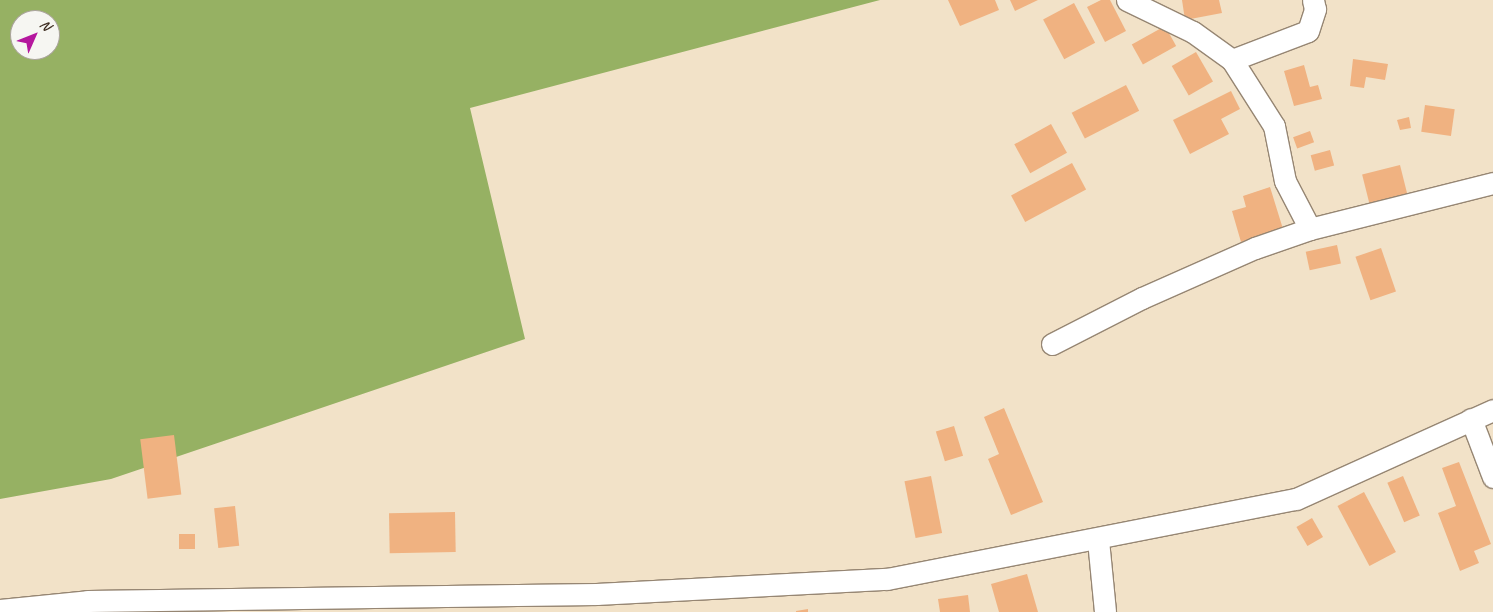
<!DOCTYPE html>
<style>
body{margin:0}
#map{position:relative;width:1493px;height:612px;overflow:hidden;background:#f2e2c8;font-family:Caveat,sans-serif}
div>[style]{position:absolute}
.forest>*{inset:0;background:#96b163}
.building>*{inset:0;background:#f0b281;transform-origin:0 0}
.roads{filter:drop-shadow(1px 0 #968673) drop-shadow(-1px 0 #968673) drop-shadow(0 1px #968673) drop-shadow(0 -1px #968673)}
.minor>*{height:21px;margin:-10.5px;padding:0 10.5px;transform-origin:10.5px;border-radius:10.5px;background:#fff}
span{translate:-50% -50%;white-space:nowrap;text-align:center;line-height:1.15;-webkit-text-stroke:5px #f6f6f2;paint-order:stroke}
.north{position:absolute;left:10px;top:10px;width:50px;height:50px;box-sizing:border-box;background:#f6f6f2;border:1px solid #aba49d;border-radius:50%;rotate:46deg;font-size:14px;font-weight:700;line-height:20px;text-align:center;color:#3b2a1e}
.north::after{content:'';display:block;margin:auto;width:18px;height:22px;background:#b5179e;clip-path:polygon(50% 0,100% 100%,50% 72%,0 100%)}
</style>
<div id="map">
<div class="forest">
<div style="clip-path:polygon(evenodd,0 0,880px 0,470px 108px,525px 339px,111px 479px,0 499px,0 0,20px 20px,50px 20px,50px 50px,20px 50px,20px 20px)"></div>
</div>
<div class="building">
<div style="clip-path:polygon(948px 0,995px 0,999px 10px,960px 26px)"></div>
<div style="clip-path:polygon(1010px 0,1038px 0,1015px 11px)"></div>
<div style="clip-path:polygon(1101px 0,1110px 0,1126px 31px,1105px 42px,1087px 7px)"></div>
<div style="clip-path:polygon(1182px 0,1219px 0,1222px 13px,1185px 20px)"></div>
<div style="left:1074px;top:3px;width:45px;height:35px;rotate:62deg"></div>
<div style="left:1165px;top:26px;width:23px;height:38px;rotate:61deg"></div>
<div style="left:1196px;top:52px;width:34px;height:28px;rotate:60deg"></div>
<div style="clip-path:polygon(1353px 59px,1388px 64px,1385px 80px,1366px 77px,1364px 88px,1350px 86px)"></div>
<div style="clip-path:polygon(1304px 65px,1310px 87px,1318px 85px,1322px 99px,1294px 106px,1284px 71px)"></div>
<div style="left:1126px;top:85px;width:29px;height:61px;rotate:63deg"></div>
<div style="clip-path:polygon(1231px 91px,1240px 109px,1221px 119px,1229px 134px,1190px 154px,1173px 120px)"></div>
<div style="left:1425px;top:105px;width:30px;height:27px;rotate:8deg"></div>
<div style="clip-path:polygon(1409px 117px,1411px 128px,1400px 130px,1397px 120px)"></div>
<div style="left:1051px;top:124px;width:33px;height:42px;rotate:61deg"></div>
<div style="left:1310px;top:131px;width:12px;height:18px;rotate:70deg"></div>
<div style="left:1330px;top:150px;width:16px;height:20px;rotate:75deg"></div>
<div style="left:1072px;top:163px;width:30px;height:69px;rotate:62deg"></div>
<div style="left:1400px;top:165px;width:33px;height:39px;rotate:76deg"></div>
<div style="clip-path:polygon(1270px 187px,1283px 229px,1241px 242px,1232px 211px,1246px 207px,1243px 196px)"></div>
<div style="left:1337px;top:245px;width:19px;height:32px;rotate:78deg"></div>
<div style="left:1381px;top:248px;width:46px;height:27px;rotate:71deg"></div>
<div style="clip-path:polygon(1004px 408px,1043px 502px,1011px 515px,988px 459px,999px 454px,984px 417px)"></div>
<div style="left:954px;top:426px;width:31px;height:19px;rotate:73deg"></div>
<div style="left:174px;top:435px;width:60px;height:34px;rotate:83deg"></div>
<div style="clip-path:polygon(1459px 462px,1491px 544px,1474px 551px,1479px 563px,1460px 571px,1438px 513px,1456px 506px,1442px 468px)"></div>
<div style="left:931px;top:476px;width:58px;height:27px;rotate:79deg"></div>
<div style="left:1403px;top:476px;width:43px;height:17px;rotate:67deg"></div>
<div style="left:1364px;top:492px;width:68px;height:30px;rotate:62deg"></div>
<div style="left:235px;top:506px;width:40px;height:21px;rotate:84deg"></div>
<div style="left:455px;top:512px;width:40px;height:66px;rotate:89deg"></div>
<div style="left:1312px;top:518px;width:22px;height:18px;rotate:60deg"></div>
<div style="left:179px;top:534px;width:16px;height:15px"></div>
<div style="clip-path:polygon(1027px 574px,1038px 612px,999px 612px,991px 584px)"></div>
<div style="clip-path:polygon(968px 595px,970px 612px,940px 612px,938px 599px)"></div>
<div style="clip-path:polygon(808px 609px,808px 612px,796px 612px,796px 611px)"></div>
</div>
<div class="roads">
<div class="minor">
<div style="left:1127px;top:0;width:73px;rotate:25.9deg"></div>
<div style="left:1193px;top:32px;width:48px;rotate:35.7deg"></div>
<div style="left:1232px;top:60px;width:78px;rotate:57.5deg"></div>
<div style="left:1274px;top:126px;width:56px;rotate:78.7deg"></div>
<div style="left:1285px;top:181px;width:54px;rotate:62.5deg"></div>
<div style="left:1232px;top:60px;width:81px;rotate:-20.9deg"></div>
<div style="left:1308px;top:31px;width:23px;rotate:-72deg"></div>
<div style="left:1315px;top:9px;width:9px;rotate:-103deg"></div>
<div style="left:1052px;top:344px;width:101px;rotate:-27.1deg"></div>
<div style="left:1142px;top:298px;width:124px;rotate:-23.9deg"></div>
<div style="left:1255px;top:248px;width:58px;rotate:-19.1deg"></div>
<div style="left:1310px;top:229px;width:189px;rotate:-14.1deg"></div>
<div style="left:1471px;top:419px;width:62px;rotate:69.2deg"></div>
<div style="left:1098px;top:540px;width:72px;rotate:84.4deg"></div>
<div style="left:0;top:610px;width:88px;rotate:-5.8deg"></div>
<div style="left:88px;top:601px;width:509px;rotate:-0.79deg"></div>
<div style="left:597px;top:594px;width:290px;rotate:-3deg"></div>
<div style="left:887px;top:579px;width:417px;rotate:-11.1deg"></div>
<div style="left:1296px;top:499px;width:216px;rotate:-24.3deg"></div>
</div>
</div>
<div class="north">N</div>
</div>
